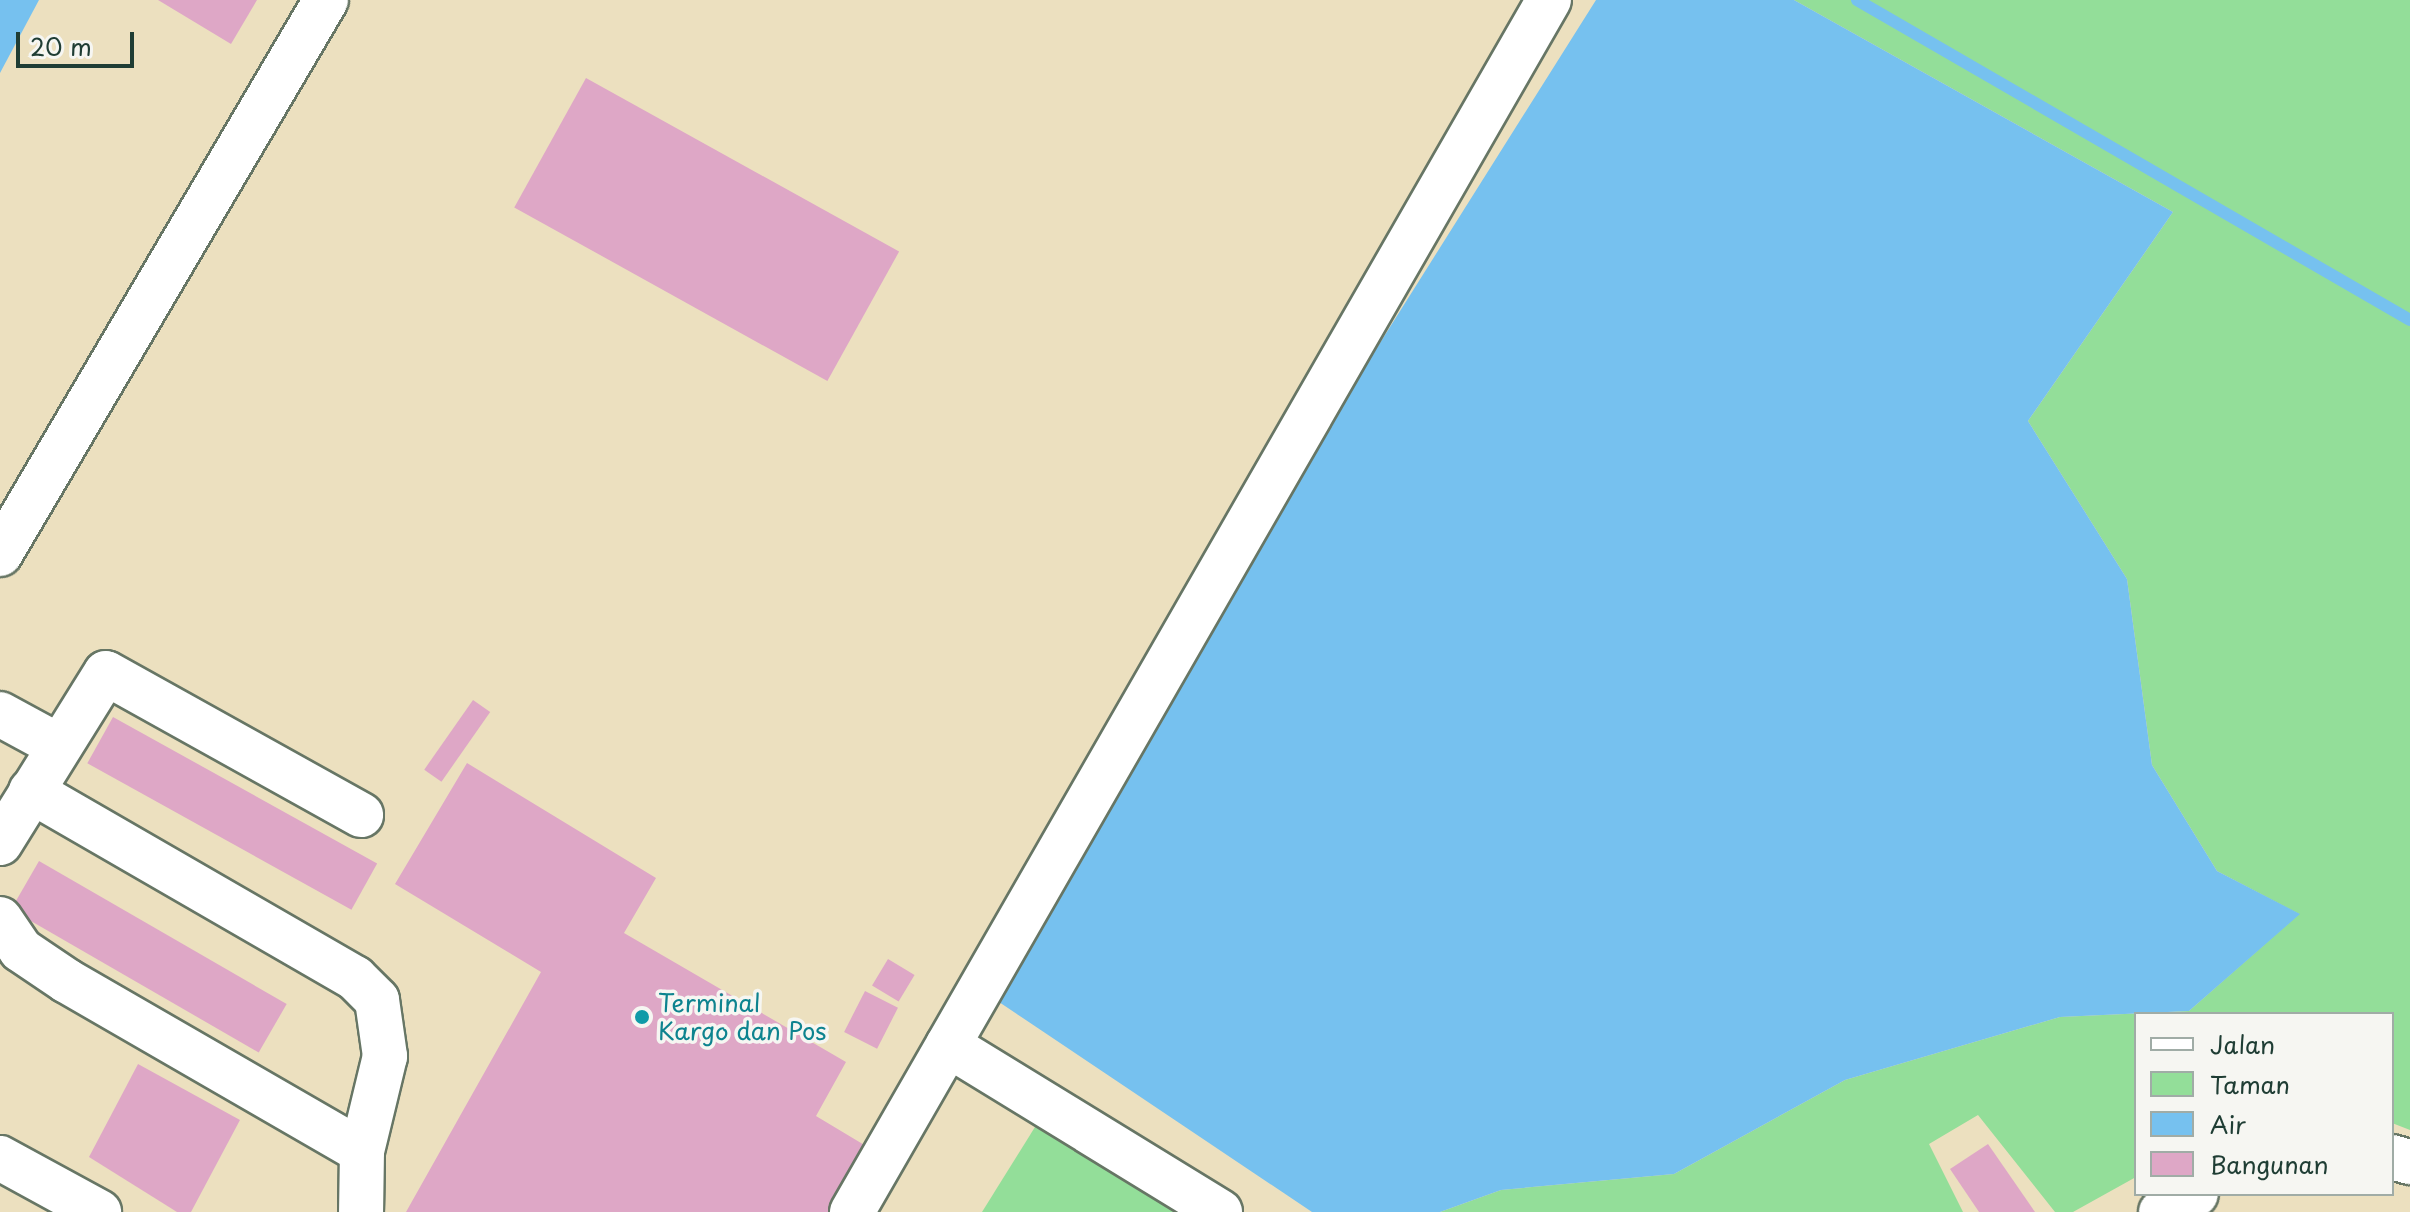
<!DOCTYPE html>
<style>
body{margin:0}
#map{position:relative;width:2410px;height:1212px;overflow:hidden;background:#ece0bf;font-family:"Playpen Sans",sans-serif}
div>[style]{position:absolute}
.green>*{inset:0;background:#93de99}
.water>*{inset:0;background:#76c1ef}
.stream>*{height:12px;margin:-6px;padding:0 6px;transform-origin:6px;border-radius:6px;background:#76c1ef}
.building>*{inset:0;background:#dea7c6;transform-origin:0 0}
.roads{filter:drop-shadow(2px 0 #677665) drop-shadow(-2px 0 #677665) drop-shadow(0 2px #677665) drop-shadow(0 -2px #677665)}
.minor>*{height:44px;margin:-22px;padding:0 22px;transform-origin:22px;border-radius:22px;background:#fff}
.dots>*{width:22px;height:22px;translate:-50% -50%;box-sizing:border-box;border:4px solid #f6f6f2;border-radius:50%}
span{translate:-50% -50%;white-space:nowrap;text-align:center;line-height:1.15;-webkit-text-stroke:7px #f6f6f2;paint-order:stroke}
.culture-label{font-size:24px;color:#0d838f}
.left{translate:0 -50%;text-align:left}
.legend{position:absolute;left:2134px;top:1012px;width:260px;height:184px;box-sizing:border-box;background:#f6f6f2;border:2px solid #a0aca6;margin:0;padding:10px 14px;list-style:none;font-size:24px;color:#1f3d34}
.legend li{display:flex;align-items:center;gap:16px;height:40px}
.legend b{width:40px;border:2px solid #a0aca6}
.scale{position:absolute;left:16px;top:32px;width:118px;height:36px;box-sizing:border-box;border:4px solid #1f3d34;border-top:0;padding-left:10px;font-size:24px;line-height:28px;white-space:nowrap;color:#1f3d34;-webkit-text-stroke:6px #f6f6f2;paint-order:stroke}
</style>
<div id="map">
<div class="green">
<div style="clip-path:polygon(1794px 0,2410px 0,2410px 1130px,2392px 1123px,2392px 1014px,2136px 1014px,2136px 1177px,2073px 1212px,2055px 1212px,1978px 1115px,1929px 1144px,1963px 1212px,1440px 1212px,1501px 1190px,1674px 1174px,1845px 1080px,2060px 1017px,2189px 1011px,2299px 914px,2217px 871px,2152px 765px,2127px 579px,2028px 421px,2173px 212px)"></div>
<div style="clip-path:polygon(1045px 1111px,1212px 1212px,982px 1212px)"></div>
</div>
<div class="water">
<div style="clip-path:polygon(0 0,39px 0,0 73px)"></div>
<div style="clip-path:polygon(1596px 0,1794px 0,2173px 212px,2028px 421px,2127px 579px,2152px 765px,2217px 871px,2300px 914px,2189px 1011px,2060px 1017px,1845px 1080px,1674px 1174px,1501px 1190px,1440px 1212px,1312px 1212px,999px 1002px,1269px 519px)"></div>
</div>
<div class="stream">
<div style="left:1857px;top:0;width:639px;rotate:30.06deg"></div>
</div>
<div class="building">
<div style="clip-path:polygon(158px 0,257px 0,231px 44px)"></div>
<div style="left:586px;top:78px;width:358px;height:148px;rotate:29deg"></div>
<div style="left:473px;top:700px;width:21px;height:85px;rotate:35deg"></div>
<div style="left:113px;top:717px;width:302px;height:53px;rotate:29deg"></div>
<div style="clip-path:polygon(467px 763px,656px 878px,624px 933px,846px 1062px,816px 1116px,871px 1149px,835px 1212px,406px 1212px,541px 972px,395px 884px)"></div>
<div style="left:39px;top:861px;width:286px;height:56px;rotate:30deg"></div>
<div style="left:888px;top:959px;width:31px;height:31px;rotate:31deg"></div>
<div style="left:865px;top:991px;width:37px;height:46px;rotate:27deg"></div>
<div style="clip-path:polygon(138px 1064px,240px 1120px,191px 1212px,177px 1212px,89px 1157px)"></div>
<div style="clip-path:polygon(1988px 1144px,2035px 1212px,1979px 1212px,1950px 1169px)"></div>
</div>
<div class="roads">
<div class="minor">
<div style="left:0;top:554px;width:643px;rotate:-59.53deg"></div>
<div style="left:0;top:714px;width:67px;rotate:28.5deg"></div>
<div style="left:31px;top:791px;width:374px;rotate:30deg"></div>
<div style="left:355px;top:978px;width:31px;rotate:45deg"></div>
<div style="left:377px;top:1000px;width:57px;rotate:81.9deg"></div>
<div style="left:385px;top:1056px;width:98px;rotate:103.6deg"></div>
<div style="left:362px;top:1151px;width:61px;rotate:90.9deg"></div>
<div style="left:0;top:843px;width:200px;rotate:-58.1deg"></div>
<div style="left:106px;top:673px;width:292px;rotate:29.1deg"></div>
<div style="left:0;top:919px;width:37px;rotate:56deg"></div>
<div style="left:21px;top:950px;width:55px;rotate:34deg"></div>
<div style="left:67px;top:981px;width:340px;rotate:30deg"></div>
<div style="left:948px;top:1045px;width:319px;rotate:31.5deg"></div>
<div style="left:2392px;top:1157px;width:19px;rotate:16deg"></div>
<div style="left:0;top:1158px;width:113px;rotate:28.6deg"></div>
<div style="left:852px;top:1212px;width:1398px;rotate:-60.1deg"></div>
<div style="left:2161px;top:1212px;width:39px;rotate:-27deg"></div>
</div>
</div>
<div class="dots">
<div style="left:642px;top:1017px;background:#0f9aa8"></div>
</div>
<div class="culture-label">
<span class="left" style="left:658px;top:1017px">Terminal<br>Kargo dan Pos</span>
</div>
<ul class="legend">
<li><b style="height:10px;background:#fff"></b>Jalan</li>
<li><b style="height:22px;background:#93de99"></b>Taman</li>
<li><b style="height:22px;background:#76c1ef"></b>Air</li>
<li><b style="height:22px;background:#dea7c6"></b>Bangunan</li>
</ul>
<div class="scale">20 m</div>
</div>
